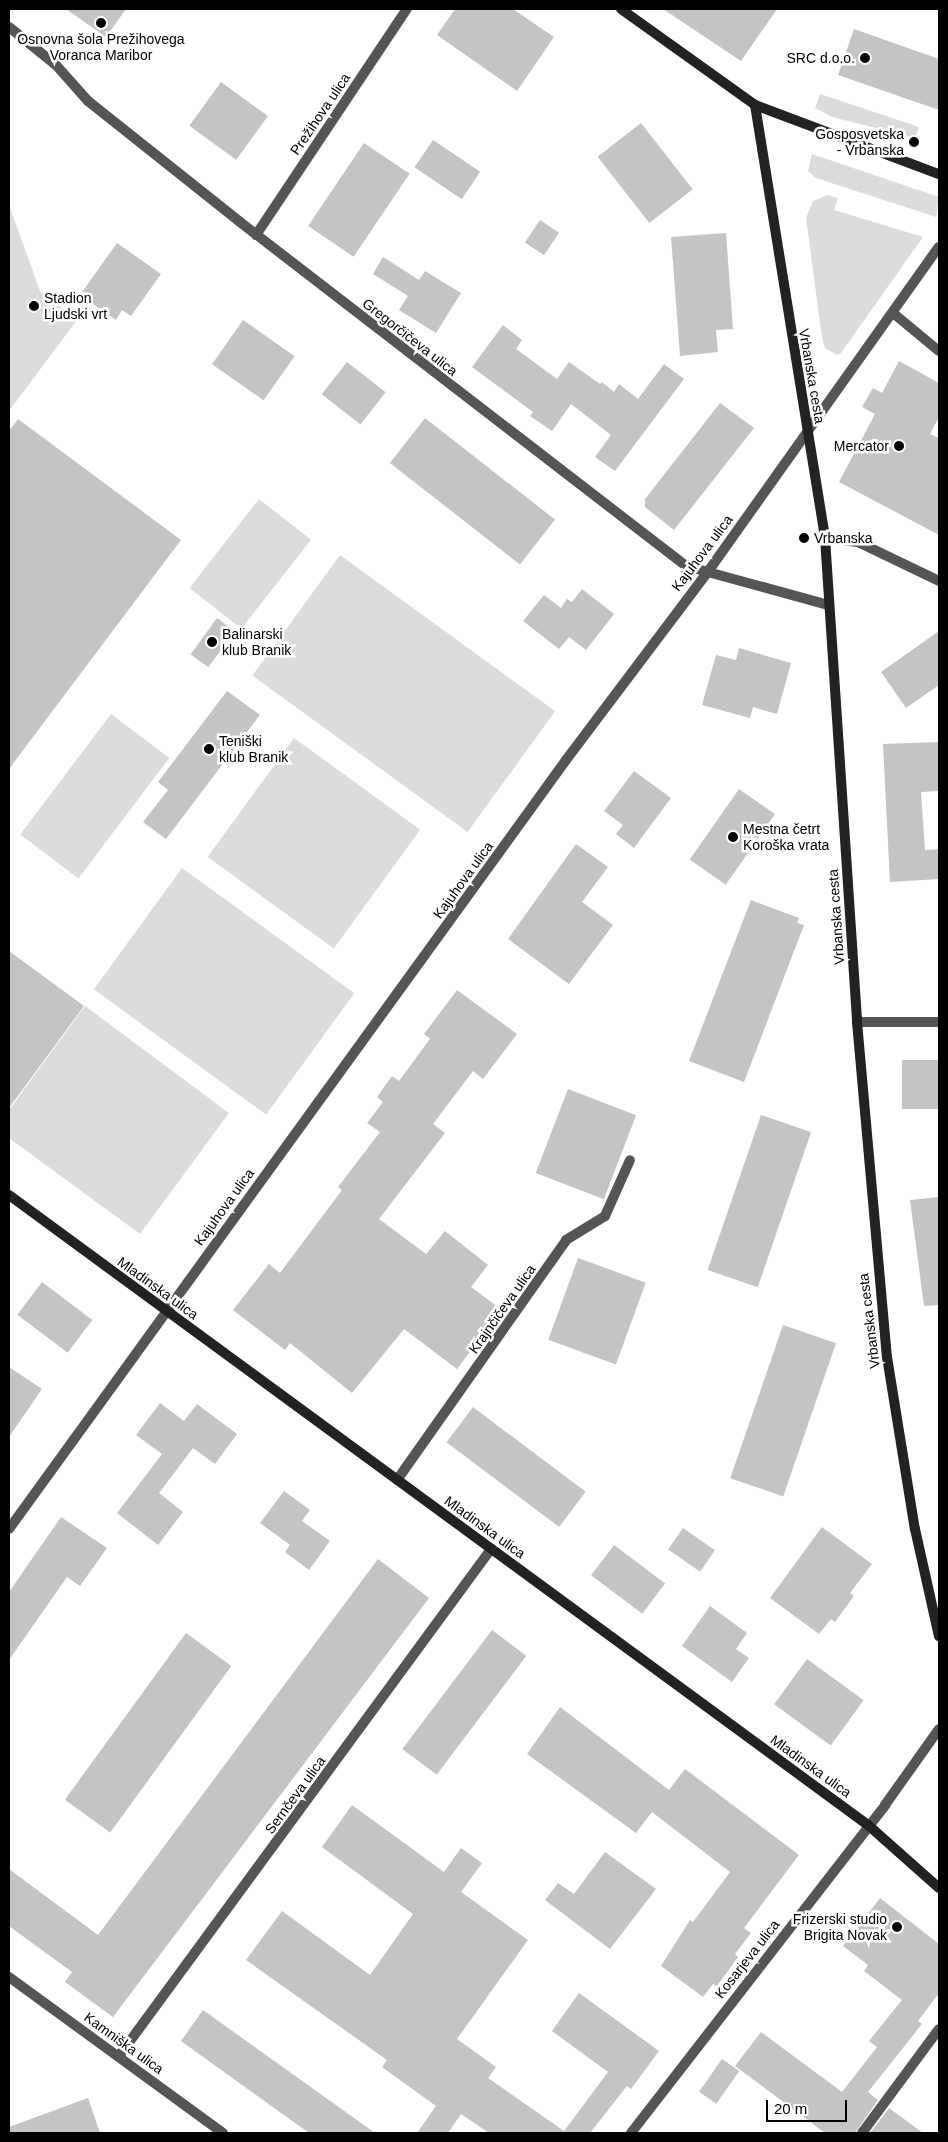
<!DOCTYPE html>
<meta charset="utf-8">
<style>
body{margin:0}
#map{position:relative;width:948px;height:2142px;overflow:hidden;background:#fff;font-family:Arial,sans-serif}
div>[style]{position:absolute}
.green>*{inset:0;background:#dcdcdc;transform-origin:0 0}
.building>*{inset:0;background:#c4c4c4;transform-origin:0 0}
.street>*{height:10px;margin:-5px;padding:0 5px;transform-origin:5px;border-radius:5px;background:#555}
.secondary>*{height:10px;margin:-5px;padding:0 5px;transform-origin:5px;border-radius:5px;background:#222}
.dots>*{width:14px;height:14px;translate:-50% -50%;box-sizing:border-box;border:2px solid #fff;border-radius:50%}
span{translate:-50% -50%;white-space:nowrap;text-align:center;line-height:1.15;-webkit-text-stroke:5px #fff;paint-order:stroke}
.poi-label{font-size:14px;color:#000}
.right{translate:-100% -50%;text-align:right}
.left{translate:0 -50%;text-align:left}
.street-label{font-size:14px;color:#000}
.frame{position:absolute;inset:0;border:10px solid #000;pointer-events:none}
.scale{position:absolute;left:766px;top:2100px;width:81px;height:22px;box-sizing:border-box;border:2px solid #000;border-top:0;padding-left:6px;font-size:15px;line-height:18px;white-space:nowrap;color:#000;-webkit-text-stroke:4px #fff;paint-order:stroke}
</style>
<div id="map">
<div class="green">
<div style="clip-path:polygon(820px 94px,919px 127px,915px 138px,832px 117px,815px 108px)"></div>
<div style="clip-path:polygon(812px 154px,939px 197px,936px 217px,816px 178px,808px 171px)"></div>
<div style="clip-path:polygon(827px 195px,838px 198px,834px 210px,923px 237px,841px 353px,837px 355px,825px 348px,822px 338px,806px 218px,813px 201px)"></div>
<div style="clip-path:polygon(9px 205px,40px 291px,77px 320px,9px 411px)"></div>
<div style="left:259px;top:499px;width:66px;height:113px;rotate:38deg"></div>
<div style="left:340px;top:555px;width:266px;height:149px;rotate:36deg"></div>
<div style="left:111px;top:714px;width:73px;height:151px;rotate:37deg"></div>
<div style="left:294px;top:738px;width:156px;height:147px;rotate:36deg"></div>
<div style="left:182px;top:868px;width:213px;height:150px;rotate:36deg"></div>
<div style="clip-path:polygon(85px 1006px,229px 1113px,140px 1234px,9px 1138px,9px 1110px)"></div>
</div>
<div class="building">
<div style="clip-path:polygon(66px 9px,126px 9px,106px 37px)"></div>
<div style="clip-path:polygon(455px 9px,513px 9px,554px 37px,517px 91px,437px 35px)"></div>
<div style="clip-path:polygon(663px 9px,777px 9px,741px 61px)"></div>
<div style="clip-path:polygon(854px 29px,939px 59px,939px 110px,838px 75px)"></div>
<div style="left:221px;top:82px;width:58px;height:54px;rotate:36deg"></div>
<div style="left:641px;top:123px;width:84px;height:55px;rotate:52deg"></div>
<div style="left:433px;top:140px;width:57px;height:33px;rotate:34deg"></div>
<div style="left:364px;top:143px;width:55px;height:100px;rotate:34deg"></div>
<div style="left:540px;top:220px;width:23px;height:27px;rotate:34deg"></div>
<div style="clip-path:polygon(726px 233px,733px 329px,716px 330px,718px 352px,680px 356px,671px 237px)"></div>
<div style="clip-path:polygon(117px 243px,161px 274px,131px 316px,122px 310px,116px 320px,80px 295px)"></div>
<div style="clip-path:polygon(383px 257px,419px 280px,425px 271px,461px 293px,436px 333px,399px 310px,408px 296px,373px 274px)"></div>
<div style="left:243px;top:320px;width:63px;height:54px;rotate:35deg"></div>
<div style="clip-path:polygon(503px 325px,522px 340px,516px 349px,557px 379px,569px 362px,600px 384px,602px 382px,614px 392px,619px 384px,638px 399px,664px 364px,684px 379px,615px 471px,595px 457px,611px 435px,571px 404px,552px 431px,530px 416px,533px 412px,472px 367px)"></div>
<div style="clip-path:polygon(899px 361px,939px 383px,939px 417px,930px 434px,939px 438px,939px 535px,839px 482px,875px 414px,862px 407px,873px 388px,882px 393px)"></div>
<div style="left:347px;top:362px;width:49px;height:41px;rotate:38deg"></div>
<div style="clip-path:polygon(720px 403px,754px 428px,674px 530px,645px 507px,645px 499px)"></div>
<div style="left:425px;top:418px;width:165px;height:57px;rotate:38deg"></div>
<div style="clip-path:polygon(18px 419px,181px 540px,9px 769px,9px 431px)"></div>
<div style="clip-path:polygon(582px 589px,614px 614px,586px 650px,569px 637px,559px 649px,523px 621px,544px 595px,561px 608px,567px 599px,572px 602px)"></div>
<div style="left:217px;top:618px;width:22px;height:45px;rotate:36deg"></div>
<div style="clip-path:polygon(939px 631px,939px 685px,906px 708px,881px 672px)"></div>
<div style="clip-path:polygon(739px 648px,791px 663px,777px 714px,753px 707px,750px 718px,702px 705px,716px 655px,736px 660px)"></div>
<div style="clip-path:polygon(227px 691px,260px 715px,166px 839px,143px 822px,168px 790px,158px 782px)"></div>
<div style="clip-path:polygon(939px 742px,939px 791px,921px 792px,925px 850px,939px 849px,939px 879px,890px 882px,883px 744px)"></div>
<div style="clip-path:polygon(634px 771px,671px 798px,634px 848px,616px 834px,623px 825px,604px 811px)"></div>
<div style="left:739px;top:789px;width:44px;height:86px;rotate:35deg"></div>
<div style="clip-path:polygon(576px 844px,608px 867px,582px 902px,613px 925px,569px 984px,508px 939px)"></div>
<div style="clip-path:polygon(751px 900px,799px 918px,797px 923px,804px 925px,744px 1082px,689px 1061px)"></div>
<div style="clip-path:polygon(9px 951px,84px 1006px,9px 1108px)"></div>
<div style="clip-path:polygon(457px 990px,517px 1034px,483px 1079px,473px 1071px,433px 1124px,445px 1133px,379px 1219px,426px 1254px,445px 1231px,488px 1265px,471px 1287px,502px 1310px,457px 1369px,404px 1329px,352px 1393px,290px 1343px,285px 1350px,233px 1310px,269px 1264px,280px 1273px,342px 1190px,338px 1187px,380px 1132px,367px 1123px,383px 1102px,377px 1097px,392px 1076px,399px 1081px,430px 1039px,424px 1034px)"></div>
<div style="left:939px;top:1060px;width:49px;height:37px;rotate:90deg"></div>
<div style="left:568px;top:1089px;width:73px;height:90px;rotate:21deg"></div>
<div style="left:761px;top:1115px;width:53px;height:164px;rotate:19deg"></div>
<div style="clip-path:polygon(939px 1197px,939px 1305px,924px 1306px,910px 1200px)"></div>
<div style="left:578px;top:1258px;width:72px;height:87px;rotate:20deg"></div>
<div style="left:42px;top:1282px;width:63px;height:41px;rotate:37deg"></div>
<div style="left:783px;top:1325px;width:56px;height:162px;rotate:19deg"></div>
<div style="clip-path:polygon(9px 1367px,42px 1389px,9px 1437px)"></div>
<div style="clip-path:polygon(160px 1403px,184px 1421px,197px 1404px,237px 1434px,215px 1464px,193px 1448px,159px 1493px,183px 1512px,158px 1545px,117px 1513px,162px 1454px,136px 1435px)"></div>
<div style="left:473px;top:1407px;width:141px;height:44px;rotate:37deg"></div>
<div style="clip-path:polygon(284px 1491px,310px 1510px,302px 1521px,330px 1541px,309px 1570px,285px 1552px,290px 1545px,260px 1523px)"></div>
<div style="clip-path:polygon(61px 1517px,107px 1548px,80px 1586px,67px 1577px,9px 1660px,9px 1592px)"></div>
<div style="clip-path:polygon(822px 1527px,872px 1564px,850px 1593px,854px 1596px,835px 1622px,831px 1619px,819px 1634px,770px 1598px)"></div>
<div style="left:683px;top:1528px;width:39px;height:26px;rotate:35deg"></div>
<div style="left:614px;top:1545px;width:64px;height:38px;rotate:37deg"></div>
<div style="clip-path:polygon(378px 1559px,429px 1598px,113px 2017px,65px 1982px,72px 1972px,9px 1926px,9px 1869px,98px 1935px)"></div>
<div style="clip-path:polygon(710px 1606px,747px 1633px,736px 1649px,749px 1658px,732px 1682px,682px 1646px)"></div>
<div style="left:492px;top:1630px;width:43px;height:149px;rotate:37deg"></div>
<div style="left:186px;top:1633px;width:56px;height:206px;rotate:36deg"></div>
<div style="left:807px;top:1659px;width:70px;height:56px;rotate:36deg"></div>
<div style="clip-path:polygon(560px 1707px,669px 1790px,685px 1769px,799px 1855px,744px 1928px,751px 1933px,735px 1954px,738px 1957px,717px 1986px,713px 1984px,703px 1997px,661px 1966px,690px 1920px,693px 1922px,730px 1872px,652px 1812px,636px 1833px,527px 1754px)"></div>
<div style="clip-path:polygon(352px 1805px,444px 1872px,461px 1848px,482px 1863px,461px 1892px,528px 1940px,457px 2039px,496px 2067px,488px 2078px,564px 2131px,608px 2072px,552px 2031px,579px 1993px,659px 2051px,631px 2089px,627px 2086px,590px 2133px,489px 2133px,461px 2114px,448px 2133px,417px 2133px,436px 2106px,382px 2067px,387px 2060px,246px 1960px,282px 1911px,370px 1975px,413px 1914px,322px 1847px)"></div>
<div style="clip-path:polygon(605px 1852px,656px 1889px,610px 1949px,545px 1900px,558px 1883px,574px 1894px)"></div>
<div style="clip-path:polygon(880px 1898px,939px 1944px,939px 1993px,918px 2021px,922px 2024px,868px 2092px,878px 2100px,855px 2133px,825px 2133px,735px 2066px,761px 2032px,842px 2092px,877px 2047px,869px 2041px,902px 2000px,864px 1971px,868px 1965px,843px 1946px)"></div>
<div style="clip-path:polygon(203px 2010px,375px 2133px,309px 2133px,181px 2041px)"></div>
<div style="left:722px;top:2059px;width:21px;height:40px;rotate:35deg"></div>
<div style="clip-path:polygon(88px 2098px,100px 2133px,9px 2133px,9px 2127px)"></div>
<div style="clip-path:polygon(889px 2108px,923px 2133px,870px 2133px)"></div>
</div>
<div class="street">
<div style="left:9px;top:27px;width:60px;rotate:39deg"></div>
<div style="left:56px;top:65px;width:48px;rotate:48.4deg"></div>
<div style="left:88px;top:101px;width:194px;rotate:38.5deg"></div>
<div style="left:240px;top:222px;width:563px;rotate:37.64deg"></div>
<div style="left:686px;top:566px;width:148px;rotate:15.3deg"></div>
<div style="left:256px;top:235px;width:272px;rotate:-56.3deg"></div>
<div style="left:893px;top:313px;width:60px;rotate:39.6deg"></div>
<div style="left:825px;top:538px;width:33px;rotate:7deg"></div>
<div style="left:858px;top:542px;width:90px;rotate:25.7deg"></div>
<div style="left:857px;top:1022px;width:82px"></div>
<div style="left:397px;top:1480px;width:294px;rotate:-54.8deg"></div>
<div style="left:566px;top:1240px;width:46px;rotate:-31.6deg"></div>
<div style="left:605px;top:1216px;width:61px;rotate:-65.9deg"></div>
<div style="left:9px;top:1529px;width:950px;rotate:-54.08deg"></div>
<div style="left:566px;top:760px;width:234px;rotate:-53deg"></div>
<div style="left:707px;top:573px;width:400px;rotate:-54.6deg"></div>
<div style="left:9px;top:1977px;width:265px;rotate:36.1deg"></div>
<div style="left:119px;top:2056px;width:629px;rotate:-53.73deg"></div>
<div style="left:631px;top:2133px;width:415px;rotate:-52.2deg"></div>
<div style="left:885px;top:1805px;width:93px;rotate:-54.6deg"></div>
<div style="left:862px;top:2133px;width:129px;rotate:-53.5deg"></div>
</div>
<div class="secondary">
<div style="left:621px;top:9px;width:165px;rotate:35.6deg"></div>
<div style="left:755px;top:105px;width:197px;rotate:20.6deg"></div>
<div style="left:755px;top:105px;width:439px;rotate:80.8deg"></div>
<div style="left:825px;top:538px;width:485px;rotate:86.2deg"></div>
<div style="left:857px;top:1022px;width:336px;rotate:84.9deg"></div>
<div style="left:887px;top:1357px;width:174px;rotate:80.8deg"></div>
<div style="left:915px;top:1529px;width:110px;rotate:77.4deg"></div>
<div style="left:9px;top:1195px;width:1065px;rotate:36.26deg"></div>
<div style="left:868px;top:1825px;width:95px;rotate:41.6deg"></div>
</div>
<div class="dots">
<div style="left:101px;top:23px;background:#000"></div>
<div style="left:865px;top:58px;background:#000"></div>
<div style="left:914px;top:142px;background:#000"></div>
<div style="left:34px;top:306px;background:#000"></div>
<div style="left:899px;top:446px;background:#000"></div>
<div style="left:804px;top:538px;background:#000"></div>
<div style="left:212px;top:642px;background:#000"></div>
<div style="left:209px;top:749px;background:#000"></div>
<div style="left:733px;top:837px;background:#000"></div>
<div style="left:897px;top:1927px;background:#000"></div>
</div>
<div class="poi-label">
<span style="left:101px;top:47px">Osnovna šola Prežihovega<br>Voranca Maribor</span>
<span class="right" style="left:855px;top:58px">SRC d.o.o.</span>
<span class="right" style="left:904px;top:142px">Gosposvetska<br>- Vrbanska</span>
<span class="left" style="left:44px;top:306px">Stadion<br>Ljudski vrt</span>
<span class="right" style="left:889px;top:446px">Mercator</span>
<span class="left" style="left:814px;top:538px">Vrbanska</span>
<span class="left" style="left:222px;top:642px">Balinarski<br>klub Branik</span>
<span class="left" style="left:219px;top:749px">Teniški<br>klub Branik</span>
<span class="left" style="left:743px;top:837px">Mestna četrt<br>Koroška vrata</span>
<span class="right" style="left:887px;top:1927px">Frizerski studio<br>Brigita Novak</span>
</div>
<div class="street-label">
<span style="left:320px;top:114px;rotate:-56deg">Prežihova ulica</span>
<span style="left:410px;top:337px;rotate:38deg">Gregorčičeva ulica</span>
<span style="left:812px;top:376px;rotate:80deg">Vrbanska cesta</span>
<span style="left:702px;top:553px;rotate:-53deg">Kajuhova ulica</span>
<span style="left:463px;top:880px;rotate:-54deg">Kajuhova ulica</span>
<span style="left:836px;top:917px;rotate:-94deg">Vrbanska cesta</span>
<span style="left:224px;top:1207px;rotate:-54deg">Kajuhova ulica</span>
<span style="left:158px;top:1288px;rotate:36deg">Mladinska ulica</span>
<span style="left:502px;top:1309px;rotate:-55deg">Krajnčičeva ulica</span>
<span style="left:869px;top:1321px;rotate:-97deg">Vrbanska cesta</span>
<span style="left:485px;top:1527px;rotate:36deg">Mladinska ulica</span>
<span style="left:811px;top:1766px;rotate:36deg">Mladinska ulica</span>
<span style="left:295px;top:1795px;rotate:-54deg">Sernčeva ulica</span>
<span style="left:747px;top:1959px;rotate:-52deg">Kosarjeva ulica</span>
<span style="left:124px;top:2043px;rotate:36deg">Kamniška ulica</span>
</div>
<div class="frame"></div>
<div class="scale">20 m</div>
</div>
